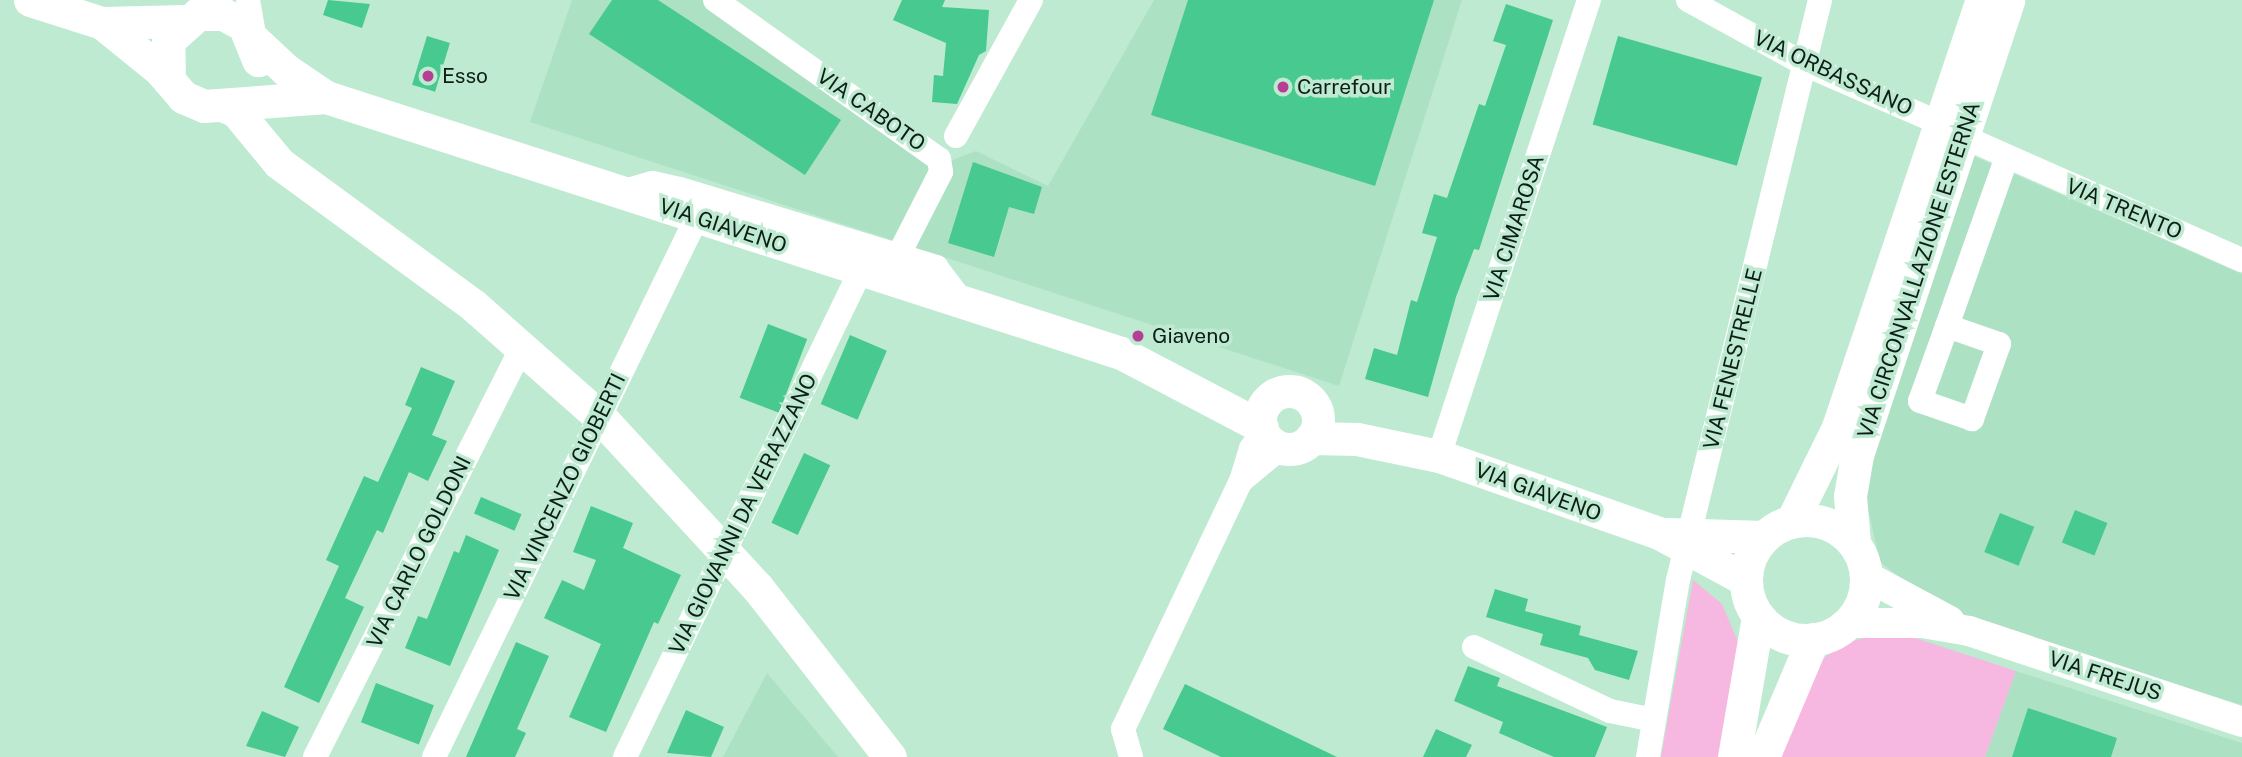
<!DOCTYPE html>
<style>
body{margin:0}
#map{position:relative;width:2242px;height:757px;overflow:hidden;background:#beead1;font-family:"Public Sans",sans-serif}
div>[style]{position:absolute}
.built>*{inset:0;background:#ade1c4}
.green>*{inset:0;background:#f6b8e0}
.building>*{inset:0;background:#48c98f;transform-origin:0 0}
.minor>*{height:24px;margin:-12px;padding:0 12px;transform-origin:12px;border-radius:12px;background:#fff}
.tertiary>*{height:30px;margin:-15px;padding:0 15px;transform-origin:15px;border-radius:15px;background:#fff}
.secondary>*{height:33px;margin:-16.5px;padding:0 16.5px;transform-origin:16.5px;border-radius:16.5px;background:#fff}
.secondary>.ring{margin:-16.5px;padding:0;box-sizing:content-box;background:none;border:33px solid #fff;border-radius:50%}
.dots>*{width:19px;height:19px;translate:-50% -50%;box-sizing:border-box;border:4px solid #beead1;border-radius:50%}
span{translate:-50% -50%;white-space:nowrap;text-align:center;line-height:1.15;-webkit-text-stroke:7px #beead1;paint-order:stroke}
.street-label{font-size:21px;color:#0e1e16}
.poi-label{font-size:21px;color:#0e1e16}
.left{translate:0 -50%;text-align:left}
</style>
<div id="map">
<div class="built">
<div style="clip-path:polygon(572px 0,710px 0,942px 164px,976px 151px,1048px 186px,1154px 0,1462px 0,1339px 386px,530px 122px)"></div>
<div style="clip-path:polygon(1971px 155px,2242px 274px,2242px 705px,1971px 619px,1915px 589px,1880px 562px,1866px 499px,1871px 462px)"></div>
<div style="clip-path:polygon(2016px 671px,2242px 743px,2242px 757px,1985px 757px)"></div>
<div style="clip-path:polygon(767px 673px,838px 757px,723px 757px)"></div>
</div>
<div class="green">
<div style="clip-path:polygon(1693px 580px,1722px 604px,1738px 642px,1721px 757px,1661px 757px)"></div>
<div style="clip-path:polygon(1870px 636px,1909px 636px,2016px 671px,1985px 757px,1776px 757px,1816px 664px,1843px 644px)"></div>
</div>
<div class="building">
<div style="clip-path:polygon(328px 0,370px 4px,362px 28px,323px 15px)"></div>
<div style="clip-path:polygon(612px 0,658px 0,841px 120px,805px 175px,589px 34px)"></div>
<div style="clip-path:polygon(902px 0,945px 0,942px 7px,989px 10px,986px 51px,979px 55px,957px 104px,932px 102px,934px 75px,943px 76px,946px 43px,893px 20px)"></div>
<div style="clip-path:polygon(1188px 0,1434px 0,1375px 186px,1151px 115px)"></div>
<div style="clip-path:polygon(1506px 4px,1553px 20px,1479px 250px,1474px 249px,1456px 297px,1428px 397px,1365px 379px,1374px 348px,1397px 355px,1411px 300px,1417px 302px,1437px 237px,1422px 233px,1434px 194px,1447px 198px,1479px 104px,1485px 106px,1506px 45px,1493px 41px)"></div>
<div style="left:427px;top:36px;width:24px;height:51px;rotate:17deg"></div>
<div style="left:1618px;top:36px;width:150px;height:92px;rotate:16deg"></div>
<div style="clip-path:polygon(973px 162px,1042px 187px,1034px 214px,1009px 207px,994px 257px,948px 243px)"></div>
<div style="left:768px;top:324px;width:42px;height:79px;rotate:21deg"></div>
<div style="left:850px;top:335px;width:40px;height:75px;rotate:23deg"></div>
<div style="clip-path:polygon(421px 367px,455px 381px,432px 435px,447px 441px,428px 481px,409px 472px,383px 533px,377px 530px,345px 598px,364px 607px,319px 703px,284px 687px,339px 566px,326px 560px,364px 476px,378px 482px,412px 408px,405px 405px)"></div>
<div style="left:804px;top:453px;width:29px;height:77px;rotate:25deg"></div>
<div style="left:481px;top:497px;width:44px;height:18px;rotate:23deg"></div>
<div style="clip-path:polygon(591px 506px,633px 523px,623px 548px,681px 575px,658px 624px,654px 622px,606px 732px,569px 717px,601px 644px,544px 618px,562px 580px,584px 590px,596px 560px,573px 552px)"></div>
<div style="left:2075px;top:510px;width:35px;height:35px;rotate:22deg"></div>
<div style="left:2000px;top:513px;width:37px;height:42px;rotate:22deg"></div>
<div style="clip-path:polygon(466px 535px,499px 550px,450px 666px,405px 648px,418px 616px,427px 619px,454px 551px,459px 553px)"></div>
<div style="clip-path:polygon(1495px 589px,1528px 599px,1525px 611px,1581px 626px,1579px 635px,1638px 651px,1629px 680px,1595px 670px,1588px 658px,1540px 645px,1543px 634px,1486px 617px)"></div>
<div style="clip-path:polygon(516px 642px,549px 656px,517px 729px,526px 733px,515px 757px,466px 757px)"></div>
<div style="clip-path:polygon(1468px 666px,1500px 678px,1497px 686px,1607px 727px,1595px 757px,1554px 757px,1499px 733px,1503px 722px,1454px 701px)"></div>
<div style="left:376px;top:683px;width:62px;height:42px;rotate:21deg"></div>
<div style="clip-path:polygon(1185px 684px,1337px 757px,1221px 757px,1163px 729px)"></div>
<div style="clip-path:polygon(2028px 708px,2117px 738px,2111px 757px,2012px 757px)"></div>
<div style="clip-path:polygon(686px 710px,724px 727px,711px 757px,667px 753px)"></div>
<div style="clip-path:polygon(262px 711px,299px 727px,285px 757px,246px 746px)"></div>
<div style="clip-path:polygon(1436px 729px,1472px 745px,1466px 757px,1423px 757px)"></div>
</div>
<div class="minor">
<div style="left:248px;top:0;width:41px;rotate:80.1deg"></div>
<div style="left:715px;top:0;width:275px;rotate:35.4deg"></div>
<div style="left:939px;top:159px;width:13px;rotate:81deg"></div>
<div style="left:941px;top:172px;width:94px;rotate:117.1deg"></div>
<div style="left:1688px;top:0;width:135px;rotate:28.8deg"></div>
<div style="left:1806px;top:65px;width:148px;rotate:23.5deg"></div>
<div style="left:956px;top:136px;width:155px;rotate:-61.1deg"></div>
<div style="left:1964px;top:137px;width:304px;rotate:23.9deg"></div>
<div style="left:621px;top:192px;width:33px;rotate:-16deg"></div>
<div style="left:653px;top:183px;width:28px;rotate:13deg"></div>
<div style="left:680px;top:189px;width:268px;rotate:16.9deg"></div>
<div style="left:936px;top:267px;width:48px;rotate:52.7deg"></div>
<div style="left:1947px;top:326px;width:55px;rotate:19.1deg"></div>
<div style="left:1999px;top:344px;width:80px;rotate:109.8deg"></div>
<div style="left:1972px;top:419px;width:55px;rotate:-160.9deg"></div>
<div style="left:1920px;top:401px;width:80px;rotate:-70.2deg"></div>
<div style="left:1947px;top:326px;width:177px;rotate:-70.5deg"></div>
<div style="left:1439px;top:456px;width:480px;rotate:-71.8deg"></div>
<div style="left:1241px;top:481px;width:53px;rotate:-39.7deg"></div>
<div style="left:1474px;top:647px;width:150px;rotate:25.2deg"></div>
<div style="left:1610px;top:711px;width:45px;rotate:11.6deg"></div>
<div style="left:315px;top:757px;width:459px;rotate:-63.2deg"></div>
<div style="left:434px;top:757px;width:601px;rotate:-64.03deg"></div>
<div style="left:625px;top:757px;width:539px;rotate:-64.15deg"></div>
<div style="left:1131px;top:757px;width:29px;rotate:-106deg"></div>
<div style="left:1123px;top:729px;width:275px;rotate:-64.6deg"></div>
<div style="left:1241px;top:481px;width:34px;rotate:-73deg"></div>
<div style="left:1251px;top:448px;width:21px;rotate:-51deg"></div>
<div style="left:1648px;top:757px;width:180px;rotate:-80.4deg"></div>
<div style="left:1678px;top:580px;width:597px;rotate:-76.24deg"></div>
</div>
<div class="tertiary">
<div style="left:1866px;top:576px;width:95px;rotate:28.2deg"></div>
<div style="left:1848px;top:623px;width:74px"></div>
<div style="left:1922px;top:623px;width:48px;rotate:9.7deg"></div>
<div style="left:1969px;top:631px;width:288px;rotate:18.4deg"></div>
</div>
<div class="secondary">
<div style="left:30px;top:0;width:76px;rotate:17.7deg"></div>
<div style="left:102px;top:23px;width:82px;rotate:-1.4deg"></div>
<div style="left:102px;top:23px;width:73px;rotate:38.9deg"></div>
<div style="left:159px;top:69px;width:37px;rotate:49deg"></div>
<div style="left:183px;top:97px;width:23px;rotate:23deg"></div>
<div style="left:204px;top:106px;width:122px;rotate:-4.2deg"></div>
<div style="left:255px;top:41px;width:42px;rotate:43.1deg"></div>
<div style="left:286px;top:70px;width:48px;rotate:34deg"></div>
<div style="left:326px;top:97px;width:835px;rotate:17.85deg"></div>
<div style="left:1121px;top:353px;width:159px;rotate:27.7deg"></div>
<div style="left:169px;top:80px;width:39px;rotate:-91deg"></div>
<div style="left:168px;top:41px;width:40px;rotate:-42deg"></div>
<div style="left:198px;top:14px;width:25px"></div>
<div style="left:223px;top:14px;width:24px;rotate:28deg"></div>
<div style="left:244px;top:25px;width:38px;rotate:68deg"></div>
<div style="left:222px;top:105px;width:15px;rotate:23deg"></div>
<div style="left:236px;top:111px;width:67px;rotate:50.4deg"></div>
<div style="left:279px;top:163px;width:240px;rotate:36.2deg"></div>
<div style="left:473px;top:305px;width:169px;rotate:41.4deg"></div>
<div style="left:600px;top:417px;width:231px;rotate:47.3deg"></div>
<div style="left:757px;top:587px;width:216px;rotate:52deg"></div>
<div class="ring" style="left:1260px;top:391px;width:25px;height:25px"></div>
<div style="left:1311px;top:438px;width:46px;rotate:1.2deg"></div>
<div style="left:1357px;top:439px;width:84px;rotate:11.7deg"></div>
<div style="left:1439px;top:456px;width:233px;rotate:19.3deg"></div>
<div style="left:1659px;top:533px;width:99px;rotate:28.4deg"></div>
<div class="ring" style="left:1746px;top:520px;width:87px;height:87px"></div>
<div style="left:1792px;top:521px;width:105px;rotate:-63.9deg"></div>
<div style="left:1838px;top:427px;width:451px;rotate:-71.4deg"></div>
<div style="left:1668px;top:534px;width:96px;rotate:1.8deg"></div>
<div style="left:1854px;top:542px;width:46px;rotate:-95deg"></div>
<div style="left:1850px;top:496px;width:42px;rotate:-80.3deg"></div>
<div style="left:1857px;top:455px;width:479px;rotate:-71.6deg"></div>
<div style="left:1734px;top:757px;width:143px;rotate:-80.3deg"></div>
<div style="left:1763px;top:757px;width:128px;rotate:-67deg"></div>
</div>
<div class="dots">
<div style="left:428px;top:76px;background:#b63f95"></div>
<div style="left:1283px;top:87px;background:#b63f95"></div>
<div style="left:1138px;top:336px;background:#b63f95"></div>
</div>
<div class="street-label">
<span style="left:1833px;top:73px;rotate:25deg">VIA ORBASSANO</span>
<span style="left:871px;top:110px;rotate:35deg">VIA CABOTO</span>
<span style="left:2124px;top:209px;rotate:23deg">VIA TRENTO</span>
<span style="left:723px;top:226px;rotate:18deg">VIA GIAVENO</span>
<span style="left:1514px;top:228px;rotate:-72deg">VIA CIMAROSA</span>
<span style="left:1919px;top:270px;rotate:-72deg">VIA CIRCONVALLAZIONE ESTERNA</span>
<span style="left:1733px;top:359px;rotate:-76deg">VIA FENESTRELLE</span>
<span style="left:565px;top:487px;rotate:-64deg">VIA VINCENZO GIOBERTI</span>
<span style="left:1538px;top:492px;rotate:20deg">VIA GIAVENO</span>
<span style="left:743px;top:514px;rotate:-64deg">VIA GIOVANNI DA VERAZZANO</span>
<span style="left:419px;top:552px;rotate:-64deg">VIA CARLO GOLDONI</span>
<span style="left:2105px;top:676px;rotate:18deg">VIA FREJUS</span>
</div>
<div class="poi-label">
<span class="left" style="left:442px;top:76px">Esso</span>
<span class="left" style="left:1297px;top:87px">Carrefour</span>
<span class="left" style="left:1152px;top:336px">Giaveno</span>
</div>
</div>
